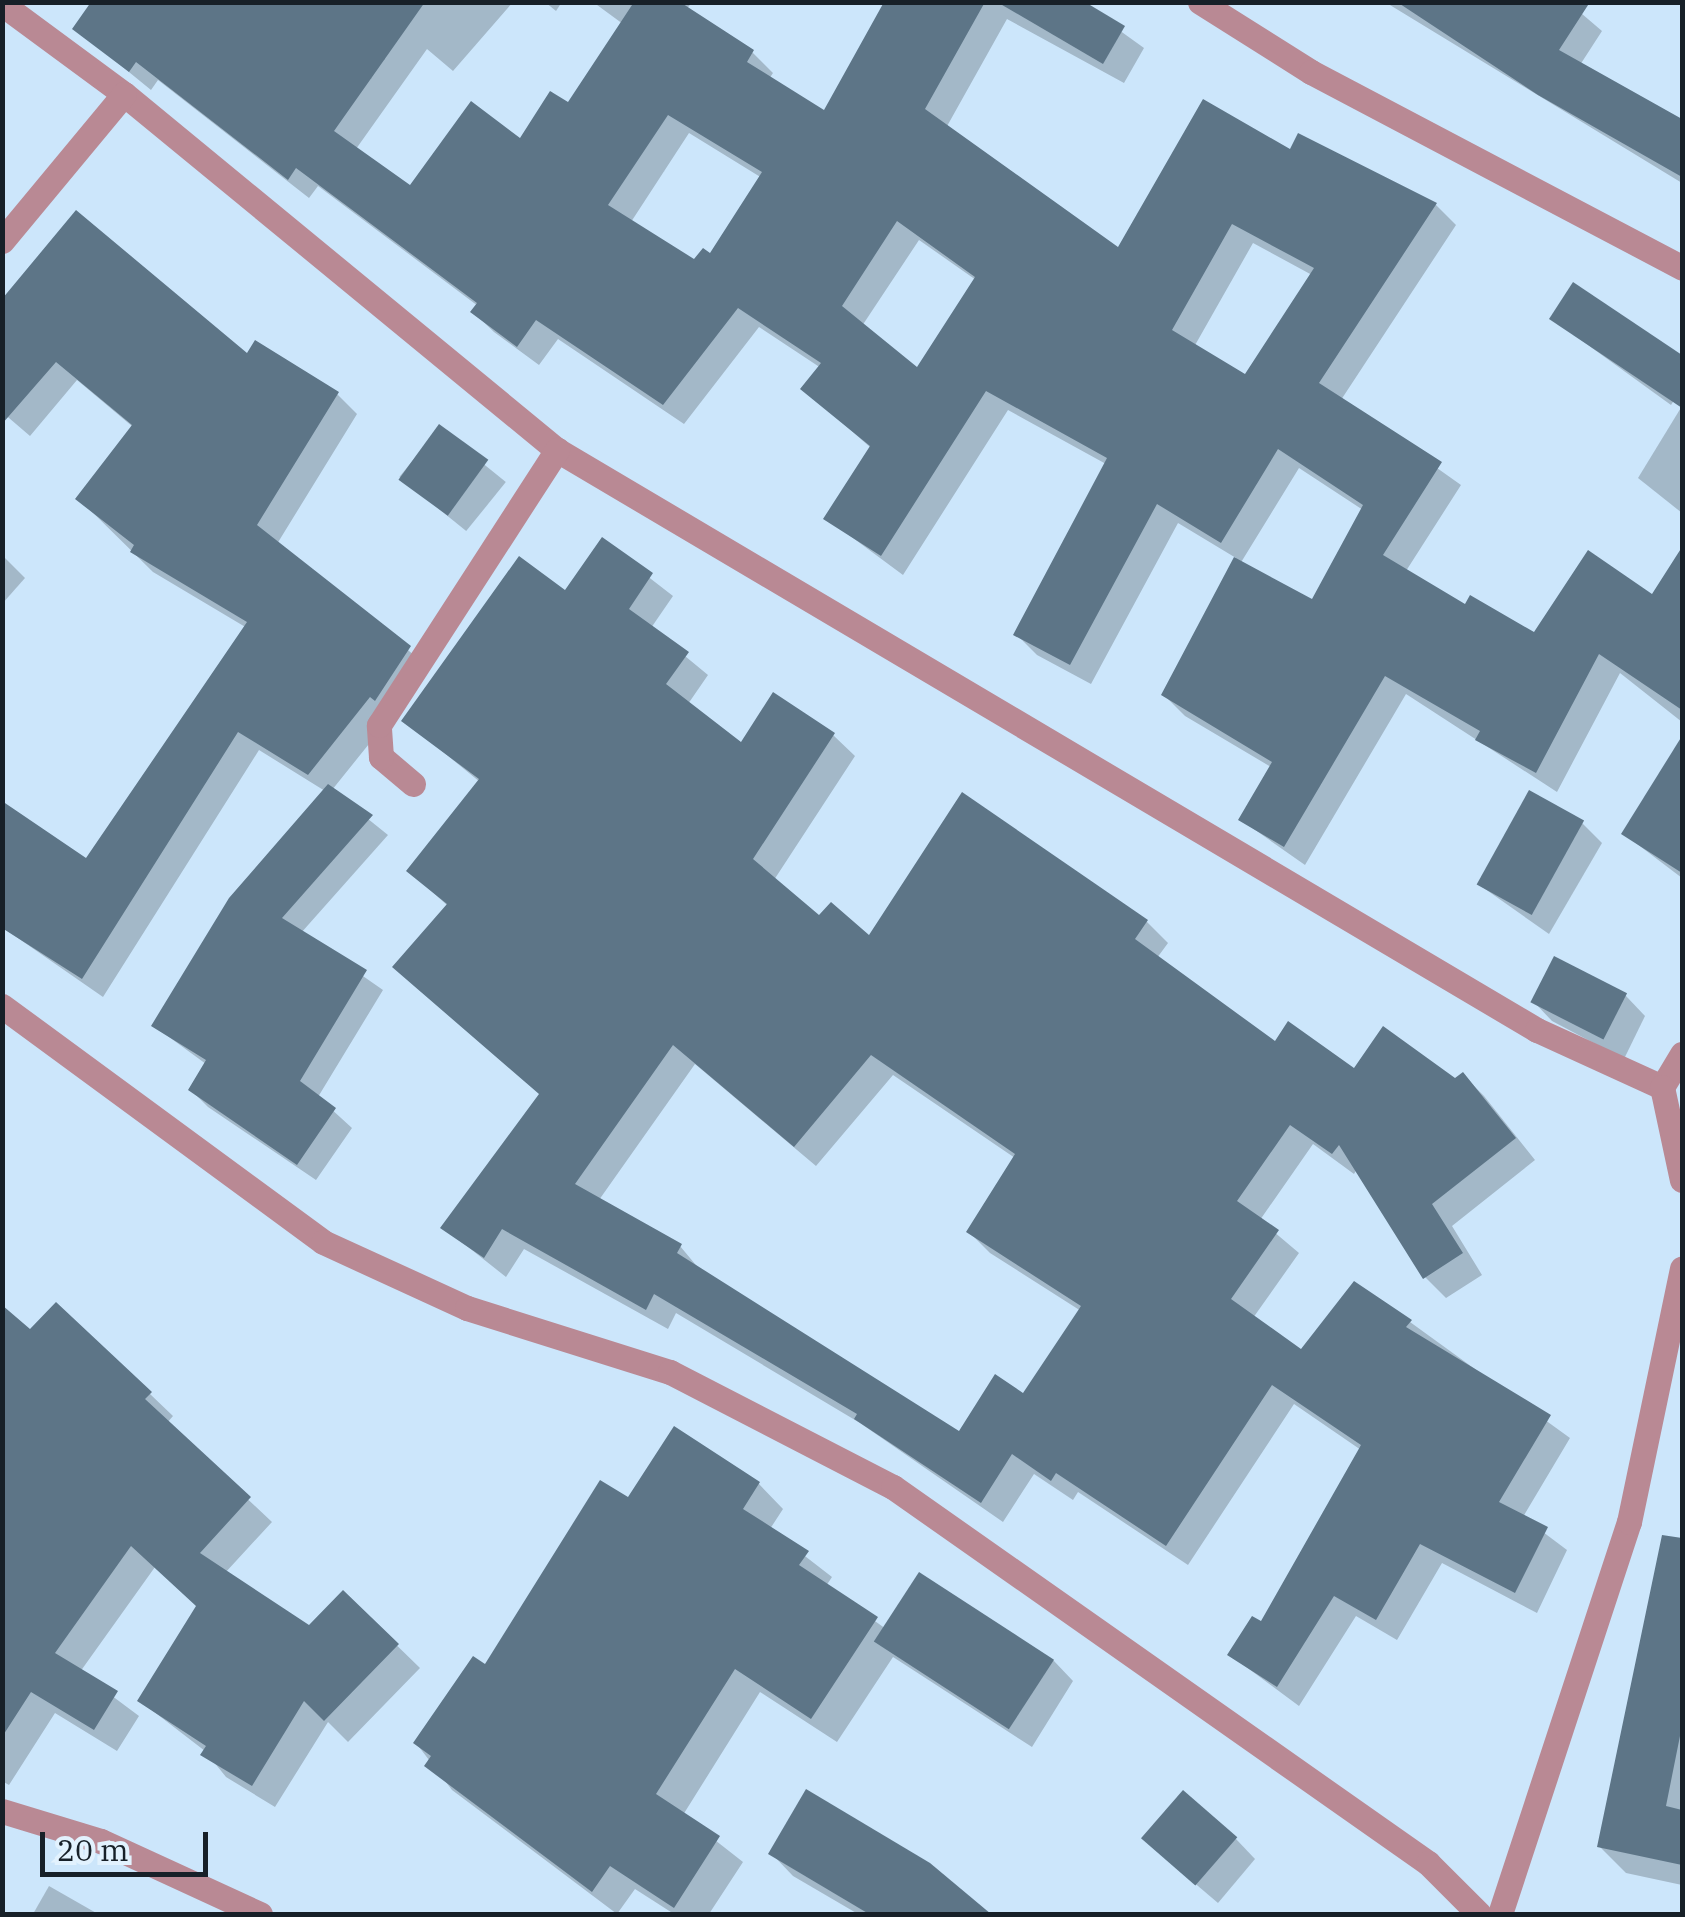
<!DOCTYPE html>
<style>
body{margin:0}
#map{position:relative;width:1685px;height:1917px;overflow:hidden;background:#cce6fb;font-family:"IBM Plex Serif",serif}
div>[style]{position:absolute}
.shadow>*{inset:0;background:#0003;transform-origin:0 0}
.building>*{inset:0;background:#5d7587;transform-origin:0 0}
.street>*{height:25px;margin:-12.5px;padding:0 12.5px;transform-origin:12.5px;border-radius:12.5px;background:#b98994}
span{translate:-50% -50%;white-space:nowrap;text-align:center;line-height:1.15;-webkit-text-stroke:9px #e2f2fe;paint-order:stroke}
.frame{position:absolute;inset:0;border:5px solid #172028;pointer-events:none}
.scale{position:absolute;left:40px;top:1832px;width:168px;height:45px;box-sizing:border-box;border:5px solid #172028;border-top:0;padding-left:12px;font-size:30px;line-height:35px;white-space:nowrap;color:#172028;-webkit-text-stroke:8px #e2f2fe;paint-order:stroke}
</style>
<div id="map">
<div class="shadow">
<div style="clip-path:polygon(evenodd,302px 2px,513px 2px,453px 71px,427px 49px,356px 149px,410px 188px,520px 141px,568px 106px,623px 24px,593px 2px,692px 2px,686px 10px,752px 52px,773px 73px,769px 79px,825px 114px,887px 2px,1080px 2px,1144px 48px,1124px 83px,1007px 19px,946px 128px,1119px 251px,1291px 153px,1436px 205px,1456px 225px,1341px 400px,1461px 485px,1406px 571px,1466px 608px,1535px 636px,1653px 597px,1682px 551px,1682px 722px,1620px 673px,1557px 792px,1406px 694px,1305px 865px,1241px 820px,1271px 767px,1185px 716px,1164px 695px,1236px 558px,1178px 523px,1091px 684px,1037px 655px,1016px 634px,1106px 464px,1008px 410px,903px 575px,826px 518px,871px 448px,804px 389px,821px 368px,759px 327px,684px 424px,558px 339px,539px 365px,494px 332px,473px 312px,478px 306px,318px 186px,309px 198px,158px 80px,151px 90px,75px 28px,302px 2px,689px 133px,762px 178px,710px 257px,695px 262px,631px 222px,689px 133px,302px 2px,919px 240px,976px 280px,917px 371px,862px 326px,919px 240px,302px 2px,1253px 243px,1312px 275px,1245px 377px,1194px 347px,1253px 243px,302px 2px,1299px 468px,1363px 510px,1313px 603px,1240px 564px,1299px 468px)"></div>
<div style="clip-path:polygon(545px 2px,562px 2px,556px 11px)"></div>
<div style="clip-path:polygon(1385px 2px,1568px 2px,1602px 31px,1580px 65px,1682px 123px,1682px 183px)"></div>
<div style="clip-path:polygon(2px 302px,248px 357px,337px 394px,357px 414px,277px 544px,430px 668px,332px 790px,388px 835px,301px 933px,383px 990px,318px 1097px,352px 1128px,316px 1180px,208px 1107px,191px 1090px,206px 1064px,154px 1026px,325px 791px,259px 750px,103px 997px,2px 927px,86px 861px,247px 628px,153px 572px,78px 498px,133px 427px,77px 380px,30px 436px,2px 412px)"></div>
<div style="clip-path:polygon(1552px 319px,1674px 352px,1682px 361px,1682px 388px,1671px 405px)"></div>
<div style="clip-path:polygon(1682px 406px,1682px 513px,1638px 478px)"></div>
<div style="left:439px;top:428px;width:86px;height:63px;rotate:39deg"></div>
<div style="clip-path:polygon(evenodd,602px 541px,673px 596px,651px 628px,708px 675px,688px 704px,742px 745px,833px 735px,855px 756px,774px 880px,819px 918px,869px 939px,1147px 922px,1168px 943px,1157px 958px,1276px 1044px,1355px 1071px,1455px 1081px,1463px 1075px,1484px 1096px,1535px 1160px,1452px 1226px,1482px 1275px,1446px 1298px,1425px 1277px,1357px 1169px,1354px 1174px,1313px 1144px,1260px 1220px,1299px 1253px,1253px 1318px,1302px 1352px,1410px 1322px,1570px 1438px,1523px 1517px,1567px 1550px,1537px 1613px,1442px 1563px,1397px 1640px,1356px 1616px,1299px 1706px,1230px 1655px,1261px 1625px,1361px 1450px,1294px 1404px,1188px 1565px,1078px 1492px,1073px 1500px,1034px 1474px,1003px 1522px,860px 1423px,676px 1313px,668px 1329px,524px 1249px,506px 1277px,444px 1228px,541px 1095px,448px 906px,409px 871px,480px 782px,404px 720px,566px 594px,602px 541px,695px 1064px,816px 1166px,893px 1075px,1015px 1158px,969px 1232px,990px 1253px,1081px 1311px,1024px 1397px,960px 1435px,700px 1270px,680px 1246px,599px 1200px,695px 1064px)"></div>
<div style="clip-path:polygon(2px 555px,25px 578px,2px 604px)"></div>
<div style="clip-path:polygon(1682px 741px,1682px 878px,1624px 834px)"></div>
<div style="clip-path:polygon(1582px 823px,1602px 843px,1549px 934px,1478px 884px)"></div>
<div style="clip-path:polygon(1626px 996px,1645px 1016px,1624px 1059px,1552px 1021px,1533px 1001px)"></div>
<div style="clip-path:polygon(31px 1333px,150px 1394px,173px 1416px,167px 1423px,272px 1522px,225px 1573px,310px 1628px,343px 1593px,420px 1668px,348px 1742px,328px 1722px,275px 1807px,226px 1777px,205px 1751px,140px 1701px,199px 1607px,155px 1567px,80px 1672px,139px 1716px,117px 1751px,55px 1713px,9px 1785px,2px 1781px,2px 1613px)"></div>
<div style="clip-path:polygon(674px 1429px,759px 1484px,783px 1509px,770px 1529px,832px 1577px,826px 1586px,886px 1629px,919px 1575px,1054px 1661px,1073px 1681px,1032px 1747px,893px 1657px,837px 1742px,760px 1692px,683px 1815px,743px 1862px,709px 1914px,674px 1914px,635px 1889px,617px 1914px,452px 1790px,416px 1743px,629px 1501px)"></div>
<div style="clip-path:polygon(1654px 1589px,1682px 1595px,1682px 1885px,1626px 1873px,1599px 1846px)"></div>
<div style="clip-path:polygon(1236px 1839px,1255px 1859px,1218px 1903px,1165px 1858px)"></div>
<div style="clip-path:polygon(771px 1853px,929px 1865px,988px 1914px,858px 1914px,793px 1876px)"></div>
<div style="clip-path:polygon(49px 1886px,98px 1914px,33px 1914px)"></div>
</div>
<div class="building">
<div style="clip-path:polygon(evenodd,91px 2px,425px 2px,334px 131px,410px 185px,471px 101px,520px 138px,550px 91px,568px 102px,634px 2px,680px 2px,754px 50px,747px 62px,824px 110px,884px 2px,985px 2px,925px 109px,1118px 247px,1203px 99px,1290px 149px,1298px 133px,1437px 203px,1319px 383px,1442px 462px,1383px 555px,1465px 604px,1470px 595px,1534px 632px,1588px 550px,1652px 594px,1682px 547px,1682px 710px,1599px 654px,1536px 773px,1475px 740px,1480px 731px,1385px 676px,1284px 847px,1238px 820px,1272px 762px,1161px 695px,1234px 557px,1312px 599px,1363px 505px,1278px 449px,1221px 543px,1157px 504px,1070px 665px,1013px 635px,1107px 458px,986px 391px,881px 556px,823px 519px,870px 446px,800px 389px,821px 363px,738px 308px,663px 405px,536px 320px,517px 347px,470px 312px,477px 303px,296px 168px,288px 180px,136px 62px,129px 72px,72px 29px,91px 2px,668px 115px,762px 172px,710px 253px,703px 248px,694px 259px,608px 205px,668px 115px,91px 2px,897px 221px,975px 277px,917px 367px,842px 306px,897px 221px,91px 2px,1232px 224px,1314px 268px,1245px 374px,1172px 330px,1232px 224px)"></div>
<div style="clip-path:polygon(997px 2px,1085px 2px,1125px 26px,1103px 64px)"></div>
<div style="clip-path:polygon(1397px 2px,1590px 2px,1559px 50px,1682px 119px,1682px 177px,1538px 95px)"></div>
<div style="clip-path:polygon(76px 210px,247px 353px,255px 340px,339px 392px,257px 525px,411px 646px,375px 701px,370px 697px,308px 775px,238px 732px,82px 979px,2px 928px,2px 801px,86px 858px,247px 622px,130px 552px,134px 545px,75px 499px,132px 425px,56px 362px,2px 424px,2px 299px)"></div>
<div style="clip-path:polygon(1573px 282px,1682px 355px,1682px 408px,1549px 319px)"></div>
<div style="left:439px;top:424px;width:61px;height:69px;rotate:36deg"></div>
<div style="clip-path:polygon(evenodd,602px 537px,653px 573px,629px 609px,689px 652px,666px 684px,741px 742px,773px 692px,835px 733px,753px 859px,819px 915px,831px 902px,869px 935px,962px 792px,1148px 920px,1135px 939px,1275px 1041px,1288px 1021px,1354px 1068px,1383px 1026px,1455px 1078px,1463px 1072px,1516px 1138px,1432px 1204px,1463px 1253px,1423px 1279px,1339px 1145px,1332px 1154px,1290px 1125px,1237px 1201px,1279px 1230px,1231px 1299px,1301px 1349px,1354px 1281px,1412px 1320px,1406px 1327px,1551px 1415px,1499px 1502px,1548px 1527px,1515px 1593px,1420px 1544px,1376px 1620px,1334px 1596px,1277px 1687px,1227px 1655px,1252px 1616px,1261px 1621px,1361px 1445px,1272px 1385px,1166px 1546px,1056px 1473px,1051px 1481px,1012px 1454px,981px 1503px,854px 1419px,857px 1414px,654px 1294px,646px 1310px,502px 1229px,484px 1258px,440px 1228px,539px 1094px,392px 967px,447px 904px,406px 871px,479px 779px,401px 721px,519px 556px,565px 590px,602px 537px,673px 1045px,794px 1147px,871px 1055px,1015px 1154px,966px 1232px,1081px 1306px,1023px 1393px,995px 1374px,959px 1431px,677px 1253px,682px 1244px,575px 1184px,673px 1045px)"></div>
<div style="clip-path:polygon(1682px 736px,1682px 873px,1621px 834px)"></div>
<div style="clip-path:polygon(328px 784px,373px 815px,282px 918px,367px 970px,300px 1081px,336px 1108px,297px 1165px,188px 1090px,206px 1060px,151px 1026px,229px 898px)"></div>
<div style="left:1529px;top:790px;width:63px;height:108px;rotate:29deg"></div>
<div style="left:1554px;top:956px;width:82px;height:52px;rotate:27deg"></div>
<div style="clip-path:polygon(56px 1302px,152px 1392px,145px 1399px,251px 1497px,200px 1553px,309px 1625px,343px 1590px,399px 1644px,324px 1721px,304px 1701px,252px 1786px,200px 1755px,206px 1746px,137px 1701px,196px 1606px,131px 1546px,55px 1653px,118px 1691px,94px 1730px,31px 1692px,2px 1737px,2px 1305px,30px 1329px)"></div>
<div style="clip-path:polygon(674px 1426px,760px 1482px,743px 1509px,809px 1551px,799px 1565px,878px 1617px,811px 1719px,735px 1669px,656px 1794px,720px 1836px,674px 1908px,610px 1866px,592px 1892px,424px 1766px,431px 1756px,413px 1743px,473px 1656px,485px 1664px,600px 1480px,628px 1497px)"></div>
<div style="clip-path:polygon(1662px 1535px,1682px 1538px,1682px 1726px,1666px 1806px,1682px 1810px,1682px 1865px,1597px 1847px)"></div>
<div style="left:919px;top:1572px;width:161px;height:83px;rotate:33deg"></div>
<div style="clip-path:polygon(806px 1789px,930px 1863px,991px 1914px,869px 1914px,768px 1854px)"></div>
<div style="left:1183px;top:1790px;width:72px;height:64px;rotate:41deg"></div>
</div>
<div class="street">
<div style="left:1200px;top:2px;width:131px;rotate:32.2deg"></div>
<div style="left:1311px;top:72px;width:420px;rotate:27.8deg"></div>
<div style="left:2px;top:4px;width:152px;rotate:36.4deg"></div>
<div style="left:124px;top:94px;width:561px;rotate:39.43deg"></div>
<div style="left:557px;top:450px;width:1139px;rotate:30.62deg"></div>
<div style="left:1537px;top:1030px;width:137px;rotate:24.5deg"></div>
<div style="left:2px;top:241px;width:191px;rotate:-50.3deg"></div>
<div style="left:413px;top:784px;width:42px;rotate:-139.8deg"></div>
<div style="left:381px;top:757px;width:32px;rotate:-94deg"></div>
<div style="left:379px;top:725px;width:328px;rotate:-57.1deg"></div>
<div style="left:2px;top:1006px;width:398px;rotate:36.3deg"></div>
<div style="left:323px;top:1242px;width:158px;rotate:24.6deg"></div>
<div style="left:467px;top:1308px;width:213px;rotate:17.5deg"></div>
<div style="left:670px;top:1372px;width:251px;rotate:27.3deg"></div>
<div style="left:893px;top:1487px;width:654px;rotate:35.1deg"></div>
<div style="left:1428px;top:1863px;width:72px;rotate:45deg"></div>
<div style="left:1682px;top:1054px;width:39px;rotate:121deg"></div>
<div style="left:1662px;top:1087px;width:95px;rotate:77.9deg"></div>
<div style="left:2px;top:1811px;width:103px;rotate:16.9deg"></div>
<div style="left:101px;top:1841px;width:175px;rotate:24.7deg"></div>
<div style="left:1500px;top:1914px;width:413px;rotate:-71.8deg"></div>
<div style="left:1629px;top:1522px;width:259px;rotate:-78.2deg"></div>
</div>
<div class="frame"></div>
<div class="scale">20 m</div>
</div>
